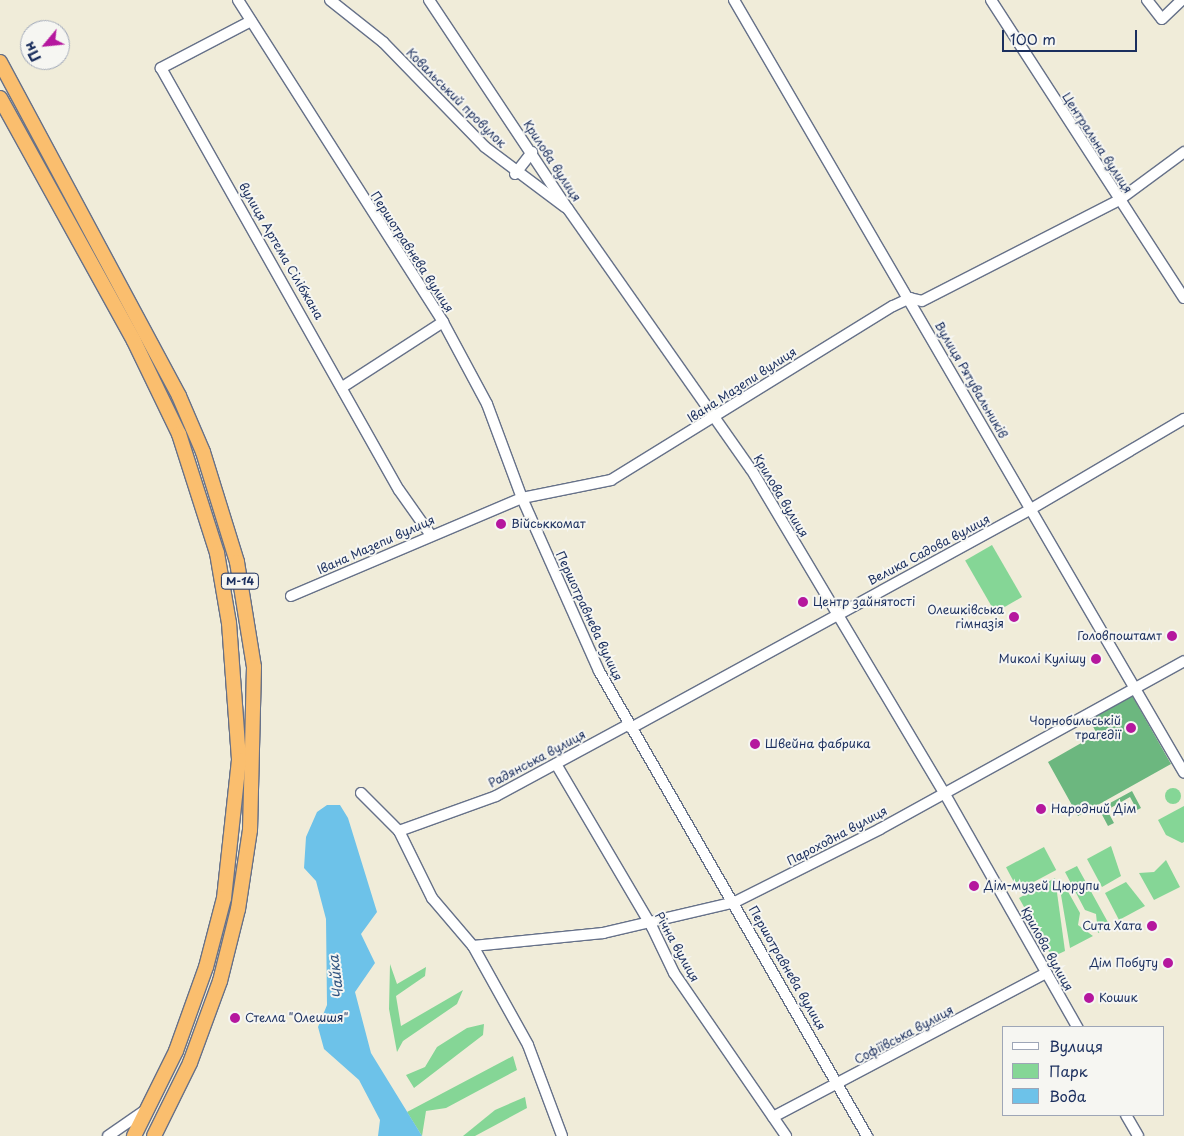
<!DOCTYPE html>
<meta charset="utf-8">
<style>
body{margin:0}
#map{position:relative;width:1184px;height:1136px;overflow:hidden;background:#f0ecd9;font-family:"Playpen Sans",sans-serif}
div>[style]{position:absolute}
.green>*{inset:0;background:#85d696;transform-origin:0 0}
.round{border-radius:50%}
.forest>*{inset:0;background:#6cb77f}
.water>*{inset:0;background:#6dc2e9}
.roads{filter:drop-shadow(1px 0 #667189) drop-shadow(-1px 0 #667189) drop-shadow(0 1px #667189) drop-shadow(0 -1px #667189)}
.minor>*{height:10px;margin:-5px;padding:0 5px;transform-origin:5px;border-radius:5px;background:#fff}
.highway>*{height:14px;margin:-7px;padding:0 7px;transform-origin:7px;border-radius:7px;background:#fabe6e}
.dots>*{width:14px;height:14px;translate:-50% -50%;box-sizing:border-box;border:2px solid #f6f6f2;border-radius:50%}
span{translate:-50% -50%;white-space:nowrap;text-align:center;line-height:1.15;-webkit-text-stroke:4px #f6f6f2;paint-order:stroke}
.shield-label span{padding:1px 4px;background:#f6f6f2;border:1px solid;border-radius:4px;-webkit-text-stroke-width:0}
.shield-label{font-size:11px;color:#1b2f5e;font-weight:700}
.street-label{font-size:12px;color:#1b2f5e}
.poi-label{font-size:12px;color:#1b2f5e}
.left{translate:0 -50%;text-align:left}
.right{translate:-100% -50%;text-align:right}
.water-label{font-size:14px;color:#305481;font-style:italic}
.legend{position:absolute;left:1002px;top:1026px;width:162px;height:90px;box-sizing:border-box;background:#f6f6f2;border:1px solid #9ea6b7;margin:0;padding:6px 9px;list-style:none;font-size:15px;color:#1b2f5e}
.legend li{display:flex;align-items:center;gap:10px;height:25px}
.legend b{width:25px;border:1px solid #9ea6b7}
.north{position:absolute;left:20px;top:20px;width:50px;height:50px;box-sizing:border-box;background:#f6f6f2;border:1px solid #9ea6b7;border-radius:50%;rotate:242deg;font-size:14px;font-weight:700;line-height:20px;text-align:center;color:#1b2f5e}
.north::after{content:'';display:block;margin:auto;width:18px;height:22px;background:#b5179e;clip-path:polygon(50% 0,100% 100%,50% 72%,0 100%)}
.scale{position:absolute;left:1002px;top:30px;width:135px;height:22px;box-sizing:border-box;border:2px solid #1b2f5e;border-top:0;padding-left:6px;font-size:15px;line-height:18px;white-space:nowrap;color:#1b2f5e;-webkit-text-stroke:4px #f6f6f2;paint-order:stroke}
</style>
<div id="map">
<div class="green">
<div style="left:992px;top:545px;width:60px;height:31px;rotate:60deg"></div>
<div class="round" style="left:1165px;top:788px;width:16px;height:16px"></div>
<div style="clip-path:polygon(1184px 806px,1184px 842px,1182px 843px,1166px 835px,1158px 820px)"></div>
<div style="clip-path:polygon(1111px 846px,1121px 876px,1102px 887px,1087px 859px)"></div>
<div style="left:1044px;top:847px;width:26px;height:43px;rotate:62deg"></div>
<div style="clip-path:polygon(1166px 860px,1180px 887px,1154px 900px,1139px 873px,1154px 872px)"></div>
<div style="clip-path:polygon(1077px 866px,1110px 926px,1098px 933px,1096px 914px,1085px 910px,1065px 872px)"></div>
<div style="clip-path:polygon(1055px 878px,1065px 951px,1052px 957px,1019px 898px)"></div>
<div style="clip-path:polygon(1126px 882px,1145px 906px,1119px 920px,1105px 893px)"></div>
<div style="clip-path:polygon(1066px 888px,1080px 913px,1078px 925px,1093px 936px,1070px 948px,1061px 895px)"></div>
<div style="clip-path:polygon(390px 964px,397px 984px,426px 967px,425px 976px,396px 996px,401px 1026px,463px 990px,457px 1004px,403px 1041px,397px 1052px,389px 1009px)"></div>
<div style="clip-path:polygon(484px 1024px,483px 1035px,414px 1088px,406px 1075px,425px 1067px,437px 1047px,467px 1028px)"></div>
<div style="clip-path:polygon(513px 1056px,517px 1070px,446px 1108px,426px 1111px,422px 1136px,407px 1112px)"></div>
<div style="clip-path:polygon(525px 1097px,527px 1108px,475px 1136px,463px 1136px,495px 1110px)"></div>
</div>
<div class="forest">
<div style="clip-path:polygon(1130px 692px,1171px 764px,1078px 816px,1048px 762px,1097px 734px,1088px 717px)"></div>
<div style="clip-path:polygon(1132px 791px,1141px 808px,1137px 810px,1130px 797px,1107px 810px,1114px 823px,1108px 826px,1099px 809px)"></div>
</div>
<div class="water">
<div style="clip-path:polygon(327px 805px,340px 805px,348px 818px,377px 912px,361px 934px,375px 963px,355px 992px,371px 1053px,422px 1136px,378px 1136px,380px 1120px,359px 1080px,324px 1049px,318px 1027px,327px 1005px,326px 919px,316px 881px,304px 868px,306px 837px,317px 812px)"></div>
</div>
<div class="roads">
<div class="minor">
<div style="left:238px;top:0;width:382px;rotate:57.5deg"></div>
<div style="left:443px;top:322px;width:93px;rotate:61.8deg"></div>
<div style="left:487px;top:404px;width:100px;rotate:69.6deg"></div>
<div style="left:522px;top:498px;width:189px;rotate:66deg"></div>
<div style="left:599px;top:671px;width:537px;rotate:60.04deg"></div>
<div style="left:330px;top:0;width:68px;rotate:38.4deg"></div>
<div style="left:383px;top:42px;width:146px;rotate:45.8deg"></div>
<div style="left:485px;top:147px;width:100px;rotate:36.9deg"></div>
<div style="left:429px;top:0;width:251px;rotate:56.4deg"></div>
<div style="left:568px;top:209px;width:318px;rotate:54.9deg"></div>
<div style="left:751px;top:469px;width:381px;rotate:59.2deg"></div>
<div style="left:946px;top:796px;width:266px;rotate:60.4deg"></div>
<div style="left:734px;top:0;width:894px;rotate:59.79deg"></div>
<div style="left:991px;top:0;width:355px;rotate:57.1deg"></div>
<div style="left:1147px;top:0;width:24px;rotate:52deg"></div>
<div style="left:1162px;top:19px;width:28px;rotate:-44deg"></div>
<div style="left:251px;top:21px;width:102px;rotate:152.4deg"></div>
<div style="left:161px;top:68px;width:484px;rotate:60.6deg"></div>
<div style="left:399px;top:490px;width:54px;rotate:54.8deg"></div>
<div style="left:515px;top:174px;width:28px;rotate:-52deg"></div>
<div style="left:344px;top:386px;width:118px;rotate:-32.9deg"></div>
<div style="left:291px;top:596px;width:251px;rotate:-23deg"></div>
<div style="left:522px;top:498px;width:91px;rotate:-11.4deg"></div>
<div style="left:611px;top:480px;width:331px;rotate:-31.7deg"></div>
<div style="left:893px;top:306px;width:19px;rotate:-25deg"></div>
<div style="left:910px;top:298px;width:12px;rotate:14deg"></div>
<div style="left:922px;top:301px;width:221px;rotate:-27.1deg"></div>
<div style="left:1119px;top:200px;width:81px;rotate:-36.4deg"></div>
<div style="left:631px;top:728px;width:456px;rotate:-28.7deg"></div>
<div style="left:1031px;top:509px;width:178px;rotate:-30.5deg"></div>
<div style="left:556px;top:764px;width:189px;rotate:59.5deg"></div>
<div style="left:652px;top:927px;width:51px;rotate:64.4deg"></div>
<div style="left:674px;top:973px;width:198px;rotate:55.5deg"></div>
<div style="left:361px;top:793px;width:54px;rotate:45deg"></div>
<div style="left:399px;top:831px;width:75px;rotate:63.8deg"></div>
<div style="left:432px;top:898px;width:63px;rotate:49.5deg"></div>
<div style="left:473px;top:946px;width:113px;rotate:60.9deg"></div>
<div style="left:528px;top:1045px;width:97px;rotate:69.5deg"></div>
<div style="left:399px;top:831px;width:103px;rotate:-19.8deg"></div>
<div style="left:496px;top:796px;width:151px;rotate:-28.4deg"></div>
<div style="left:473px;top:946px;width:131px;rotate:-5.7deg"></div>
<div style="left:603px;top:933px;width:136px;rotate:-13.2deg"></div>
<div style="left:735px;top:902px;width:162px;rotate:-26.7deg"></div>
<div style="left:880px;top:829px;width:347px;rotate:-28.9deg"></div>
<div style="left:1126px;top:1115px;width:24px;rotate:60deg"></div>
<div style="left:773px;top:1117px;width:309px;rotate:-27.8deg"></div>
<div style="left:108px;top:1136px;width:47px;rotate:-34.7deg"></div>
</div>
<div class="highway">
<div style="left:0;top:62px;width:379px;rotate:61.8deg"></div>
<div style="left:179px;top:396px;width:61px;rotate:66.8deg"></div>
<div style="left:203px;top:452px;width:115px;rotate:72.8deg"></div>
<div style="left:237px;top:562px;width:106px;rotate:80.8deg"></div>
<div style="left:254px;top:667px;width:163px;rotate:91.4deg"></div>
<div style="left:250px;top:830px;width:80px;rotate:98.6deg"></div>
<div style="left:238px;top:909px;width:74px;rotate:104deg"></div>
<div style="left:220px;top:981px;width:87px;rotate:110.1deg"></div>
<div style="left:190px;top:1063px;width:81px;rotate:116.3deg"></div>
<div style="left:0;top:98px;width:277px;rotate:61.1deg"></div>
<div style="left:134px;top:341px;width:103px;rotate:64.2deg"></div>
<div style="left:179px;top:434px;width:125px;rotate:72.3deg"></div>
<div style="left:217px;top:553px;width:71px;rotate:80.3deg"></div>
<div style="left:229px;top:623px;width:137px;rotate:85.8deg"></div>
<div style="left:239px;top:760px;width:139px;rotate:96.2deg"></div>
<div style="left:224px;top:898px;width:71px;rotate:104.6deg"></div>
<div style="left:206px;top:967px;width:89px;rotate:109.7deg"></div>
<div style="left:176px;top:1051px;width:95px;rotate:116.3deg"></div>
</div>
</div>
<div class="dots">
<div style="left:501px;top:524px;background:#b5179e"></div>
<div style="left:803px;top:602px;background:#b5179e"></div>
<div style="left:1014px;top:617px;background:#b5179e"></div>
<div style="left:1172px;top:636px;background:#b5179e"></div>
<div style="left:1096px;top:659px;background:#b5179e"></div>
<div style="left:1131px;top:728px;background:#b5179e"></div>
<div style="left:755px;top:744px;background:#b5179e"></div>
<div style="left:1041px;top:809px;background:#b5179e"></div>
<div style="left:974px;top:886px;background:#b5179e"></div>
<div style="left:1152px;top:926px;background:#b5179e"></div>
<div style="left:1168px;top:963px;background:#b5179e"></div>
<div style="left:1089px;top:998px;background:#b5179e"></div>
<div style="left:235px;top:1018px;background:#b5179e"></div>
</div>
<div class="shield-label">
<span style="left:240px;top:581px">М-14</span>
</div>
<div class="street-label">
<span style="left:456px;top:98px;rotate:45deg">Ковальський провулок</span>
<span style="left:1097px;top:143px;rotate:57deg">Центральна вулиця</span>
<span style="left:552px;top:161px;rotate:57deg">Крилова вулиця</span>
<span style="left:281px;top:251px;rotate:60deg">вулиця Артема Сілібжана</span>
<span style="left:412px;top:252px;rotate:57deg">Першотравнева вулиця</span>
<span style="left:971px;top:380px;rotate:60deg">Вулиця Рятувальників</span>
<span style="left:742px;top:385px;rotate:-33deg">Івана Мазепи вулиця</span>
<span style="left:781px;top:496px;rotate:59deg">Крилова вулиця</span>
<span style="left:376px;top:545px;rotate:-24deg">Івана Мазепи вулиця</span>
<span style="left:929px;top:550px;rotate:-28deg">Велика Садова вулиця</span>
<span style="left:589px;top:616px;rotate:65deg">Першотравнева вулиця</span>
<span style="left:537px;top:759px;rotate:-28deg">Радянська вулиця</span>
<span style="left:837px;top:836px;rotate:-28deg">Пароходна вулиця</span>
<span style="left:677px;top:947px;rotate:61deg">Річна вулиця</span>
<span style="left:1047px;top:949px;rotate:61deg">Крилова вулиця</span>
<span style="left:787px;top:968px;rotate:60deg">Першотравнева вулиця</span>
<span style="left:904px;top:1035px;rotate:-28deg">Софіївська вулиця</span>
</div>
<div class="poi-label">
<span class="left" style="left:511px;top:524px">Військкомат</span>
<span class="left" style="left:813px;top:602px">Центр зайнятості</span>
<span class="right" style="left:1004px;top:617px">Олешківська<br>гімназія</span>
<span class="right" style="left:1162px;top:636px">Головпоштамт</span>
<span class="right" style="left:1086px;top:659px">Миколі Кулішу</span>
<span class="right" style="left:1121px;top:728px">Чорнобильській<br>трагедії</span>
<span class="left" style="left:765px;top:744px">Швейна фабрика</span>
<span class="left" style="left:1051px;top:809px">Народний Дім</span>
<span class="left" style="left:984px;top:886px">Дім-музей Цюрупи</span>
<span class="right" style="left:1142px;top:926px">Сита Хата</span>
<span class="right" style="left:1158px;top:963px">Дім Побуту</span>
<span class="left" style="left:1099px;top:998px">Кошик</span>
<span class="left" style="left:245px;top:1018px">Стелла "Олешшя"</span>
</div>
<div class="water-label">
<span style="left:336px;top:977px;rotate:-97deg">Чайка</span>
</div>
<ul class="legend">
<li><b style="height:6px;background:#fff"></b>Вулиця</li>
<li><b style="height:14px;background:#85d696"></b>Парк</li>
<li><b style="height:14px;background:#6dc2e9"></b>Вода</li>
</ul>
<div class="north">Пн</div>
<div class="scale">100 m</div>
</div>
